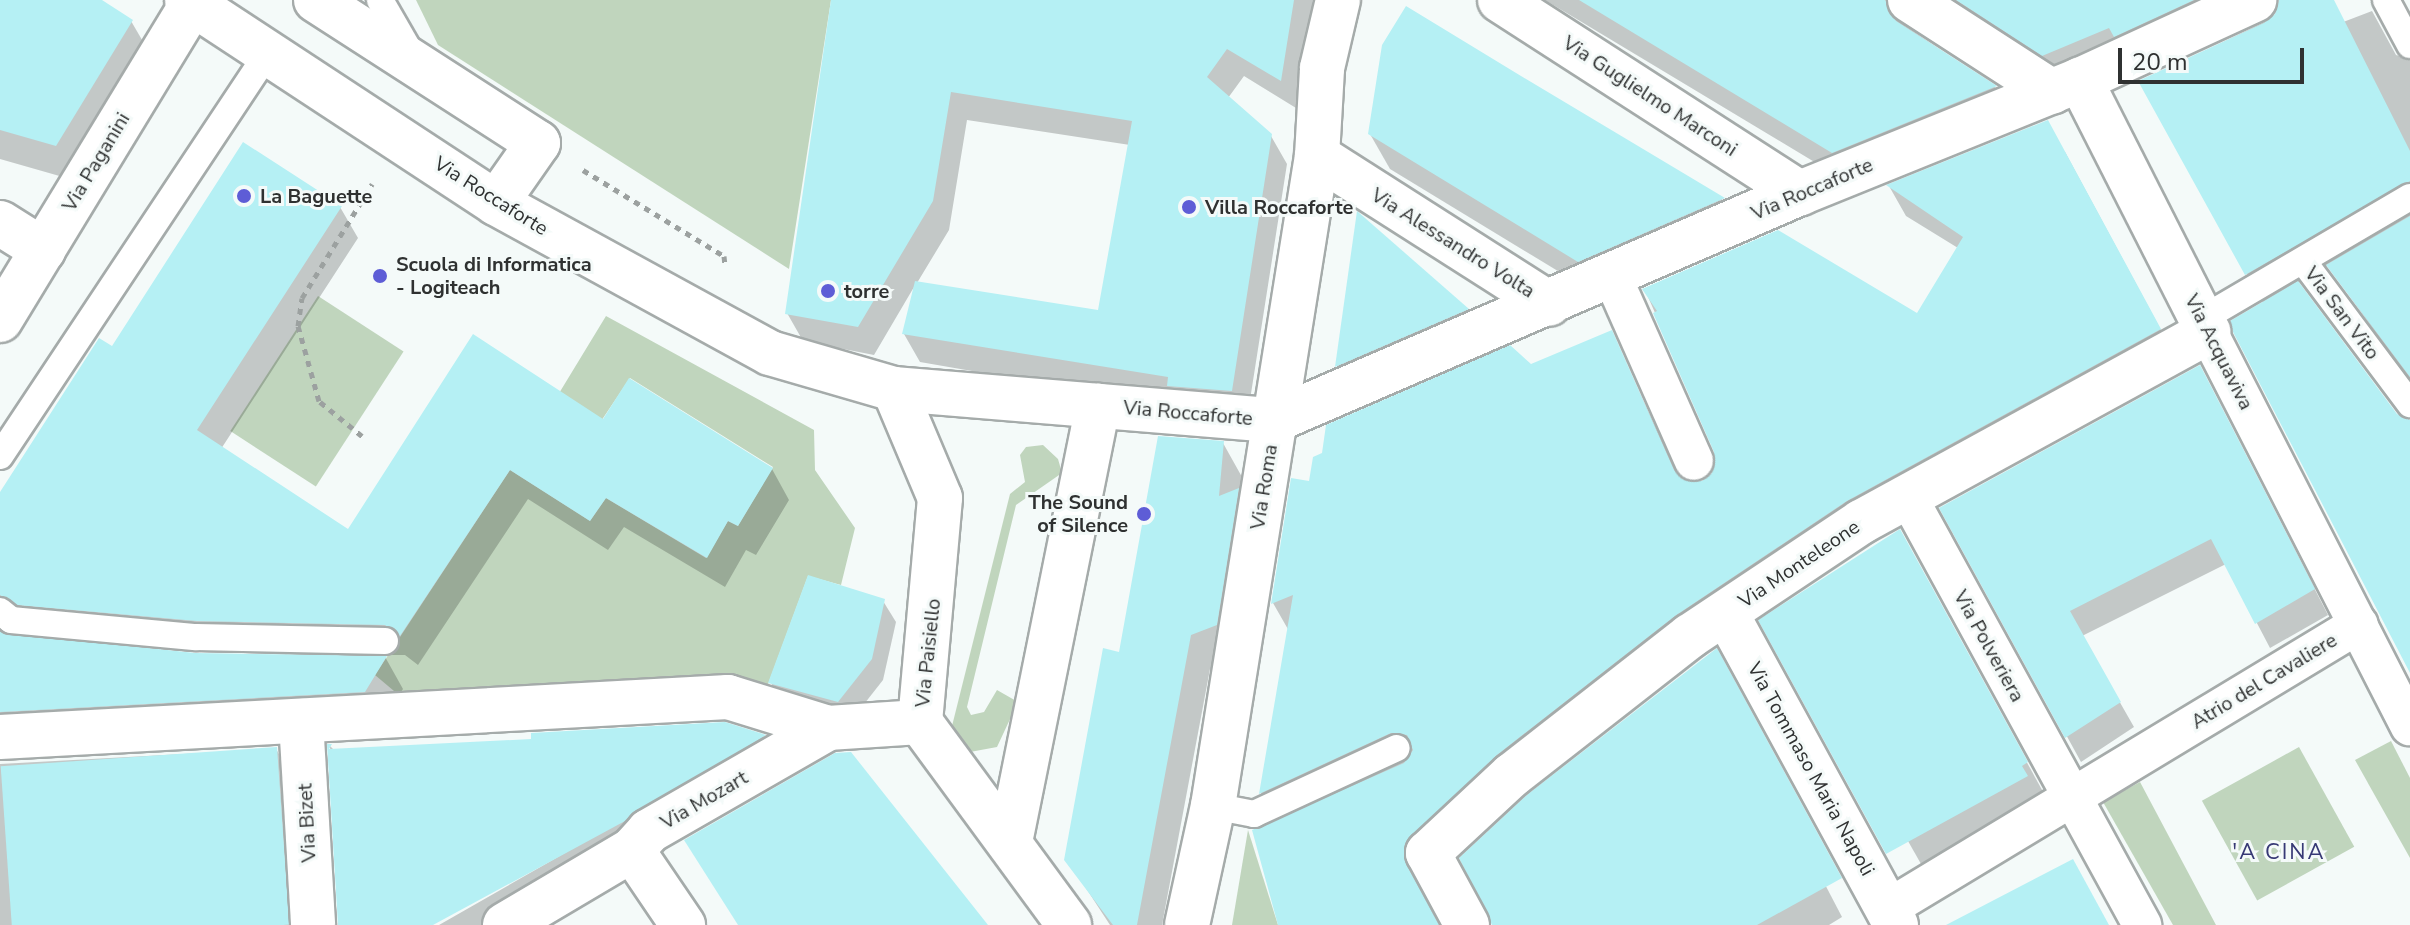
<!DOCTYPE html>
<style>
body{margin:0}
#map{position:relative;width:2410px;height:925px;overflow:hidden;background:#f4faf9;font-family:"Nunito Sans",sans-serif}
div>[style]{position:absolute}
.green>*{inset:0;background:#c0d5bd;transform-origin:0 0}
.shadow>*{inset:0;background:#0003}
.building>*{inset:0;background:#b5f0f4;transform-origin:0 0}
.path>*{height:5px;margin-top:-2.5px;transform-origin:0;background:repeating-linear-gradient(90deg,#9ca1a0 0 6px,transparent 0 12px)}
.roads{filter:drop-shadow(2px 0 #a5abaa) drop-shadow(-2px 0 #a5abaa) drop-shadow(0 2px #a5abaa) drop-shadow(0 -2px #a5abaa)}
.service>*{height:26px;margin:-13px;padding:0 13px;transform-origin:13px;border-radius:13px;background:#fff}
.pedestrian>*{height:38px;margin:-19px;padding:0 19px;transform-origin:19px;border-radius:19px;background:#fff}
.minor>*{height:44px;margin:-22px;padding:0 22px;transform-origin:22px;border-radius:22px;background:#fff}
.dots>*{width:22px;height:22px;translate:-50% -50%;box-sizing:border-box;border:4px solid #f4faf9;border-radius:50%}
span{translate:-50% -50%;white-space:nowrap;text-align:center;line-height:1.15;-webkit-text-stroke:6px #f4faf9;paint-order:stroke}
.street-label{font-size:20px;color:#2f3131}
.poi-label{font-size:20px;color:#2f3131;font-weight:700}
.left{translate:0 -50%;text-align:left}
.right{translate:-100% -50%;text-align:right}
.neighbourhood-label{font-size:22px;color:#373975;letter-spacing:2px}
.scale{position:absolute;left:2118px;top:48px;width:186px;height:36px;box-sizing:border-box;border:4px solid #2f3131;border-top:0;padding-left:10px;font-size:24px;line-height:28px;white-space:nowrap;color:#2f3131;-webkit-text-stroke:6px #f4faf9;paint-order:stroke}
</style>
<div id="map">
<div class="green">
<div style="clip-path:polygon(416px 0,831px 0,789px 269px,438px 45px)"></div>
<div style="left:318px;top:296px;width:102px;height:161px;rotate:33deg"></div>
<div style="clip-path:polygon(606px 316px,814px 430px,815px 470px,855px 528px,841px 585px,808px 576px,766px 690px,394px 691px,375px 675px,510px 470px,590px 521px,606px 498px,706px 558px,728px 521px,738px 526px,773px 467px,630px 378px,589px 439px,547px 413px)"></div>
<div style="clip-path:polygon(1043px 445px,1058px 459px,1062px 473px,1016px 505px,967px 707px,971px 715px,984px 712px,997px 690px,1018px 702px,997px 747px,970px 752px,950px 734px,1010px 494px,1025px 482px,1020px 455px,1026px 447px)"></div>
<div style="clip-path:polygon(2391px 741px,2410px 778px,2410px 858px,2355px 760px)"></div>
<div style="left:2299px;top:747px;width:114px;height:111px;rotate:61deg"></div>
<div style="clip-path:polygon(2140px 782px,2216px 925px,2173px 925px,2103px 802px)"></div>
<div style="clip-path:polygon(1248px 830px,1278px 925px,1232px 925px)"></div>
</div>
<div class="shadow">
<div style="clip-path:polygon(0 0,99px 0,131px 21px,152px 57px,77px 181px,0 159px)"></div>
<div style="clip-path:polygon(evenodd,834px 0,1313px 0,1296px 108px,1244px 76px,1228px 98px,1271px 136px,1287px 164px,1247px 419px,920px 362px,904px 334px,914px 287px,874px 355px,803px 341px,787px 313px,834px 0,967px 120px,1130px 145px,1100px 312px,917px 283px,949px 230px,967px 120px)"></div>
<div style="clip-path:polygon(1545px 0,2231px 0,2062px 87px,1906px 19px,1905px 26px,1996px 88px,2013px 118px,1851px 184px)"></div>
<div style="clip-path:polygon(1407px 9px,1723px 200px,1743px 233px,1599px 296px,1390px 169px,1370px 134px)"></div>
<div style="clip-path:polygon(2372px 11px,2396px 55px,2410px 59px,2410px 381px,2328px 265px,2297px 283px,2396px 415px,2410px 420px,2410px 669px,2264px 304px,2141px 82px,2273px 18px,2304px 37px)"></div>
<div style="clip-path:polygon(2065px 152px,2177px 360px,1693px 645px,1428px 865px,1419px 886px,1439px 925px,1282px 925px,1276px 821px,1261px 794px,1289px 631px,1273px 603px,1292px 481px,1310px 484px,1531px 366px,1611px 333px,1681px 481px,1703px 483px,1714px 474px,1716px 452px,1645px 290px,1918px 316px,1958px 248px,1906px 216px,1889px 186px)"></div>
<div style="clip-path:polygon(evenodd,340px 207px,358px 238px,221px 449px,348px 531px,603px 422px,772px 469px,789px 500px,756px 555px,746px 550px,725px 587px,624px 527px,608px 550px,528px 499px,418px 665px,405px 655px,384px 655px,403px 689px,382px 722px,0 729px,0 496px,112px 348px,340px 207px,20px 625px,37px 635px,311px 657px,195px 655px,5px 636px,20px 625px)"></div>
<div style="clip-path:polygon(1358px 215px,1468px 310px,1488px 346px,1357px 402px,1337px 367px)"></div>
<div style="clip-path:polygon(2213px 392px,2328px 615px,2270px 648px,2226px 564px,2082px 636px,2134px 727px,2081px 762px,1942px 509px)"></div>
<div style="clip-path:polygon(1223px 443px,1242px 477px,1235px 659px,1210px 669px,1162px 925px,1110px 925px,1067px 859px,1121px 655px)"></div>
<div style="clip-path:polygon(1920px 568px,2047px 799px,1925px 871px,1904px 834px)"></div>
<div style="clip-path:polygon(883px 601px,896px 622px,883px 680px,850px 722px,783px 704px,771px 683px)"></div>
<div style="clip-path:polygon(725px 724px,765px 737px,782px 767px,508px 925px,439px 925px,633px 814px,430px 925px,340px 925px,330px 746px,334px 750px,533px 741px)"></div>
<div style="clip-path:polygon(276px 749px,294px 780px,303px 925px,0 925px,0 764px)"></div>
<div style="clip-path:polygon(1795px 827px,1842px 917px,1829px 925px,1494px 925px)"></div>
</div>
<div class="building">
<div style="clip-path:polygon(0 0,102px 0,133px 20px,56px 146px,0 130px)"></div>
<div style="clip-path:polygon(831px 0,1294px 0,1281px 81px,1227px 49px,1207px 77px,1272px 134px,1232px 391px,1167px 386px,1168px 377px,902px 334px,915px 281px,1098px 310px,1132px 121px,951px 92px,933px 201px,858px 327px,785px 314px)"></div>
<div style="clip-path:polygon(1579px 0,1885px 0,1896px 21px,1997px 86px,1832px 153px)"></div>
<div style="clip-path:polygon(1956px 0,2194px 0,2114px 37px,2109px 28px,2042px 56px)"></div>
<div style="clip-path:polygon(2279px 0,2334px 0,2410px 151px,2410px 181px,2245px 275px,2138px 81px,2264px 23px,2275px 14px)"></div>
<div style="clip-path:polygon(1406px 6px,1521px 76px,1725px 198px,1578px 262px,1368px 134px,1382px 45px)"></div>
<div style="clip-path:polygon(2048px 120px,2161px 329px,1847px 501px,1675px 616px,1497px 755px,1405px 844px,1406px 864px,1439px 925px,1278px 925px,1252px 830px,1404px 763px,1413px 750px,1407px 735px,1391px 733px,1259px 794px,1293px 595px,1271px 604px,1291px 478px,1309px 481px,1313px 457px,1322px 453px,1326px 425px,1510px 345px,1531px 364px,1612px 330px,1674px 470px,1682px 479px,1702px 481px,1712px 473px,1714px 452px,1653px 313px,1657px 311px,1642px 289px,1778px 230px,1917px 313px,1963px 237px,1886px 185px)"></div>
<div style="clip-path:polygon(243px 142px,342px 206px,197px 430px,348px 529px,473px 334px,603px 419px,629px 378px,773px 468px,738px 526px,728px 521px,707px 558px,606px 498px,590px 521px,510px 470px,400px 636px,385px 625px,197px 621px,17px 605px,0 595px,0 492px,99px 338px,112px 346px)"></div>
<div style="clip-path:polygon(1357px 211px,1469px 309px,1335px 367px)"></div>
<div style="clip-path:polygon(2410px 216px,2410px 377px,2326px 265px)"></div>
<div style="clip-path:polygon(2298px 281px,2397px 414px,2410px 420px,2410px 673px,2233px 332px,2230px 321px)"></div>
<div style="clip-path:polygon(2200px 365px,2315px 589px,2255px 624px,2211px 539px,2070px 611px,2121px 702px,2065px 738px,1939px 508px)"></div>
<div style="clip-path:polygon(1158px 436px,1224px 441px,1219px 496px,1239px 488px,1217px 625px,1191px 635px,1137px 925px,1113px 925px,1064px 860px,1103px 648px,1119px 652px)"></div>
<div style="clip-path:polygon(1900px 529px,2028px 762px,2022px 766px,2028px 776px,1886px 854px,1758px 620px)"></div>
<div style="clip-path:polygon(808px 575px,885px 599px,872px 659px,838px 702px,768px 683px)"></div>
<div style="clip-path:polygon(0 632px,195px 653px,387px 656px,365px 692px,0 712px)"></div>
<div style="clip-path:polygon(1717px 648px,1842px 878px,1757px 925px,1492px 925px,1459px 858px,1528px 794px)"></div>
<div style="clip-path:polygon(725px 722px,766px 735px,625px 821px,433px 925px,338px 925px,327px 744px,332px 744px,329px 749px,531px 739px,531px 733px)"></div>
<div style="left:277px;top:747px;width:178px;height:277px;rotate:86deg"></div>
<div style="clip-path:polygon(851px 752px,988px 925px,738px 925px,684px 840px,835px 753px)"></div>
<div style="clip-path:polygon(2073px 859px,2109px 925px,1946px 925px)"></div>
</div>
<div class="path">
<div style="left:583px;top:170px;width:165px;rotate:31.4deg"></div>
<div style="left:724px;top:256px;width:9px;rotate:84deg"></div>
<div style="left:362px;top:436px;width:55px;rotate:-140.9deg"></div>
<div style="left:319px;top:401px;width:78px;rotate:-105.6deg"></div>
<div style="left:298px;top:326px;width:28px;rotate:-82deg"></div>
<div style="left:302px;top:298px;width:134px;rotate:-58.4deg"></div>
</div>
<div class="roads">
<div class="service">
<div style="left:380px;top:0;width:60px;rotate:60deg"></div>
<div style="left:2386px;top:0;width:51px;rotate:61.9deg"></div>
<div style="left:2303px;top:261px;width:179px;rotate:53.2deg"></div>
<div style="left:2202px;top:319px;width:241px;rotate:-30.4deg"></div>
<div style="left:0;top:456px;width:484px;rotate:-56.4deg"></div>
<div style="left:0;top:611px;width:14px;rotate:39deg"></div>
<div style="left:11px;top:620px;width:186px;rotate:5.3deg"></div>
<div style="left:196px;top:637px;width:189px;rotate:1.2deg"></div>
<div style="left:1213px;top:806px;width:42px;rotate:11deg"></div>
<div style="left:1254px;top:814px;width:157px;rotate:-24.8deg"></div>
</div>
<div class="pedestrian">
<div style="left:1612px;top:276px;width:202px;rotate:66.1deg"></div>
<div style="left:2208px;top:332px;width:443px;rotate:62.9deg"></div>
<div style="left:1908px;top:497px;width:488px;rotate:61.3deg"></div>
<div style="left:1887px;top:909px;width:551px;rotate:-31.12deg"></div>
</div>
<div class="minor">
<div style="left:187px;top:0;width:370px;rotate:33.3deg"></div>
<div style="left:496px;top:203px;width:312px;rotate:28.7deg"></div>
<div style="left:770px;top:353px;width:129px;rotate:16.2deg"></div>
<div style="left:894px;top:389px;width:382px;rotate:4.7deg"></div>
<div style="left:1275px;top:420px;width:572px;rotate:-23.38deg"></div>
<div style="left:1800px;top:193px;width:302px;rotate:-22deg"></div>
<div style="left:2080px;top:80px;width:192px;rotate:-24.7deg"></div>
<div style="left:316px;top:0;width:264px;rotate:32.8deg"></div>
<div style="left:538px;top:143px;width:73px;rotate:125deg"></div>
<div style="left:1500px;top:0;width:357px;rotate:32.8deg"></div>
<div style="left:1910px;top:0;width:169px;rotate:32.9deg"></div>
<div style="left:1317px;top:156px;width:275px;rotate:32.5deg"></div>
<div style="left:0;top:223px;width:51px;rotate:32.1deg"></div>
<div style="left:0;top:320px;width:371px;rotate:-58.7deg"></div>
<div style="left:894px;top:389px;width:118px;rotate:67.1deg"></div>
<div style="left:940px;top:498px;width:225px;rotate:95.1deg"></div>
<div style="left:920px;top:722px;width:252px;rotate:53.7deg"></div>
<div style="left:1726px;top:613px;width:355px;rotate:61.4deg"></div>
<div style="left:301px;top:721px;width:204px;rotate:86.6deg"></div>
<div style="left:0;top:737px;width:729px;rotate:-3.14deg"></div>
<div style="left:728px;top:697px;width:105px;rotate:17.2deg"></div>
<div style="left:1010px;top:842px;width:445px;rotate:-78.6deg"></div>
<div style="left:632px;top:850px;width:91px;rotate:55.8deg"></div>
<div style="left:505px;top:925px;width:147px;rotate:-30.6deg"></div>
<div style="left:632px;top:850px;width:25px;rotate:-48deg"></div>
<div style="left:649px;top:831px;width:207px;rotate:-29.9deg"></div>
<div style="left:828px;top:728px;width:92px;rotate:-3.7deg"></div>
<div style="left:1187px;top:925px;width:122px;rotate:-77.7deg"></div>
<div style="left:1213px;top:806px;width:658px;rotate:-80.91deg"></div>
<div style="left:1317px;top:156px;width:88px;rotate:-86.7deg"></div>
<div style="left:1322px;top:68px;width:70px;rotate:-76.8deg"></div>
<div style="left:1467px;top:925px;width:82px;rotate:-118.4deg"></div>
<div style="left:1428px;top:853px;width:115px;rotate:-42.9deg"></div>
<div style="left:1512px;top:775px;width:226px;rotate:-38deg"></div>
<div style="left:1690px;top:636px;width:206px;rotate:-33.7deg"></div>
<div style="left:1861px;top:522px;width:396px;rotate:-28.7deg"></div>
<div style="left:2208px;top:332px;width:283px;rotate:-116.9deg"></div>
</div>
</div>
<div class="dots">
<div style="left:244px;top:196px;background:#5e5dd6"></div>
<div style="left:1189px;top:207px;background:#5e5dd6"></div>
<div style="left:380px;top:276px;background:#5e5dd6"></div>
<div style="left:828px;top:291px;background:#5e5dd6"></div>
<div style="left:1144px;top:514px;background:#5e5dd6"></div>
</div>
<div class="street-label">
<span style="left:1650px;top:96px;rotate:33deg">Via Guglielmo Marconi</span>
<span style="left:96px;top:162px;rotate:-59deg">Via Paganini</span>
<span style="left:1812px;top:189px;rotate:-23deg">Via Roccaforte</span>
<span style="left:491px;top:196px;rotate:32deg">Via Roccaforte</span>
<span style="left:1453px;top:243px;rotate:32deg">Via Alessandro Volta</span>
<span style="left:2342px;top:313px;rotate:53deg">Via San Vito</span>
<span style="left:2219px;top:352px;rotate:63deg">Via Acquaviva</span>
<span style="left:1188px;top:413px;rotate:5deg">Via Roccaforte</span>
<span style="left:1264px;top:487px;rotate:-81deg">Via Roma</span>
<span style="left:1799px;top:564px;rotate:-34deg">Via Monteleone</span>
<span style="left:1989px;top:646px;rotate:61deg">Via Polveriera</span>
<span style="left:928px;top:653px;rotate:-84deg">Via Paisiello</span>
<span style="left:2264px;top:681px;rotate:-31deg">Atrio del Cavaliere</span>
<span style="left:1811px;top:769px;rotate:61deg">Via Tommaso Maria Napoli</span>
<span style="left:704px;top:800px;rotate:-30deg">Via Mozart</span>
<span style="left:307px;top:823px;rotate:-93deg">Via Bizet</span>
</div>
<div class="poi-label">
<span class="left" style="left:260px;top:196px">La Baguette</span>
<span class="left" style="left:1205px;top:207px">Villa Roccaforte</span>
<span class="left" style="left:396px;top:276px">Scuola di Informatica<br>- Logiteach</span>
<span class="left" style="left:844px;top:291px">torre</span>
<span class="right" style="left:1128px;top:514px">The Sound<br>of Silence</span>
</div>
<div class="neighbourhood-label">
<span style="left:2279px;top:853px">'A CINA</span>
</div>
<div class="scale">20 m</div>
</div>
